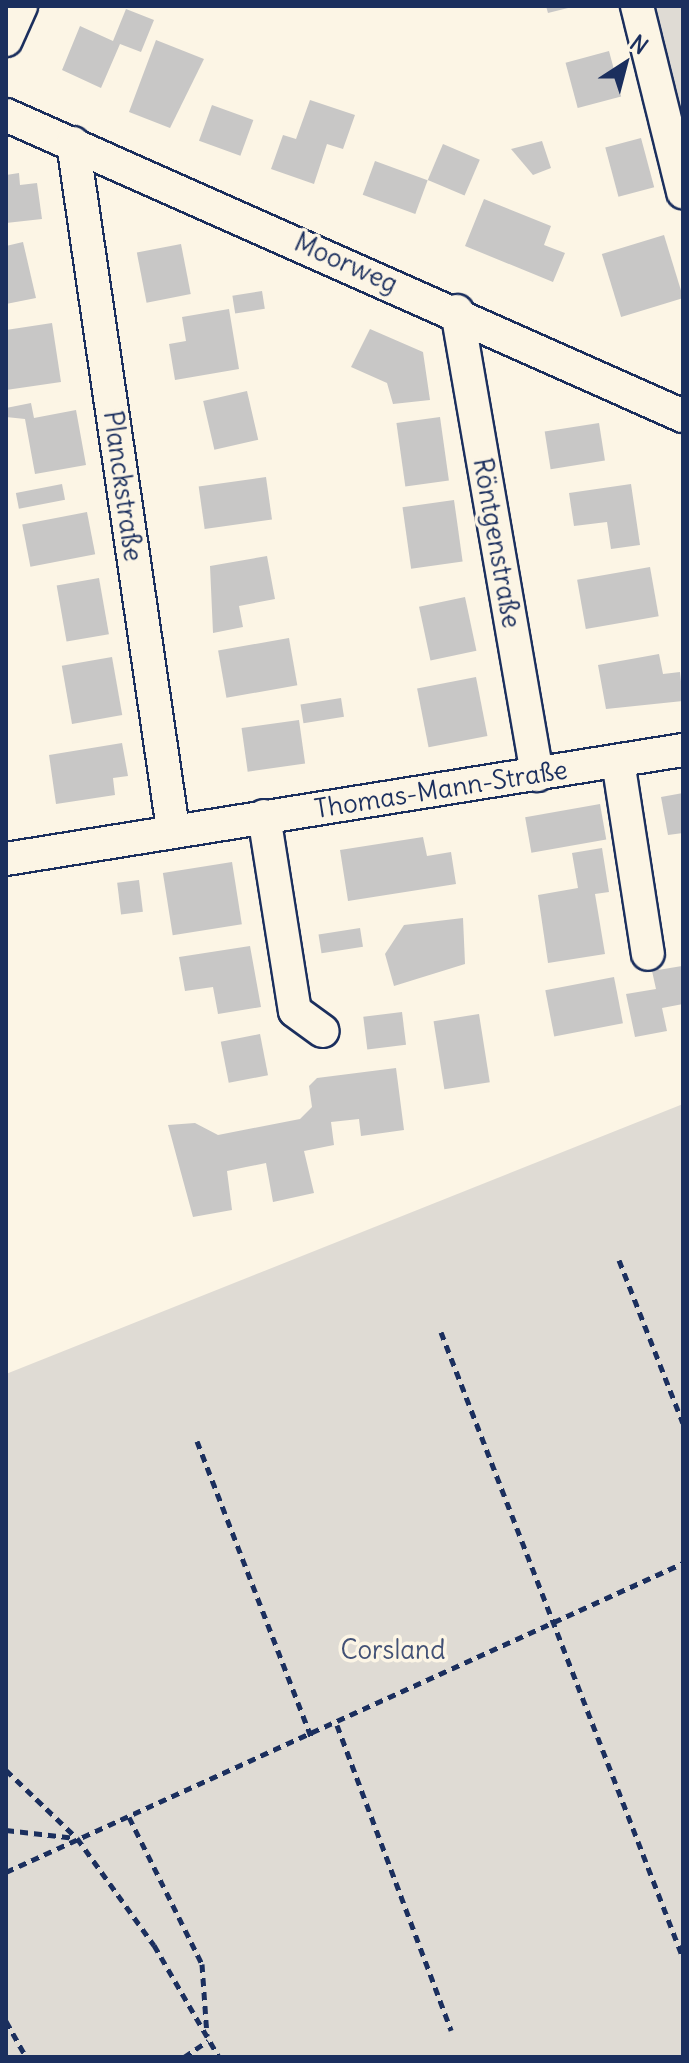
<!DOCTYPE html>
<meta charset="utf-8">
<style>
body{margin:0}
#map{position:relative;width:689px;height:2063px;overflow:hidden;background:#fcf5e5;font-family:Delius,sans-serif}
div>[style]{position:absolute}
.green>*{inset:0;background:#dfdbd4}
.building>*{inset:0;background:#c8c7c6;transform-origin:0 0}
.path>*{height:5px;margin-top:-2.5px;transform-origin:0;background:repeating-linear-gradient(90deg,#1b2f5e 0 8px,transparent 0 14px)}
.roads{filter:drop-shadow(2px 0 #1b2f5e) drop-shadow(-2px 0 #1b2f5e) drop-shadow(0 2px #1b2f5e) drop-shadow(0 -2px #1b2f5e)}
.minor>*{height:32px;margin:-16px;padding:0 16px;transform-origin:16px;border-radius:16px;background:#fcf5e5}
span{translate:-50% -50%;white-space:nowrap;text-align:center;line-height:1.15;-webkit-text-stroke:7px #fcf5e5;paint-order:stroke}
.street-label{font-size:26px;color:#1b2f5e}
.park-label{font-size:26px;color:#425176}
.frame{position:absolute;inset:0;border:8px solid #1b2f5e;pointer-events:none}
.north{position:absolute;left:585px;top:24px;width:80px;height:80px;-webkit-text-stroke:6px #fcf5e5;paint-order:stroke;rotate:36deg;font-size:22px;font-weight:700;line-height:32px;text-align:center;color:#1b2f5e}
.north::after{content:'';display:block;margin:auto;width:28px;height:36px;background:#1b2f5e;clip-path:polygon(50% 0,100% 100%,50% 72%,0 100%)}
</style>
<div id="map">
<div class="green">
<div style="clip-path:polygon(650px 6px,683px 6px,683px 135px)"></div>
<div style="clip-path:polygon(683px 1104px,683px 2057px,6px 2057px,6px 1374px)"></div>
</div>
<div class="building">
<div style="clip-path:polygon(546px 6px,572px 6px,572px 7px,548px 13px)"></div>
<div style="clip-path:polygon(126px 9px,154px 20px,141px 52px,120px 44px,101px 88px,62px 70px,80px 26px,113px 41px)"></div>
<div style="clip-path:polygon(156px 40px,204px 59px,170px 128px,129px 112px)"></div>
<div style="left:609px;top:51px;width:47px;height:45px;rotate:75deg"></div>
<div style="clip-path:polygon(310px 100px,355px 115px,343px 149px,327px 144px,314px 184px,271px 169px,283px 135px,296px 139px)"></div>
<div style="left:212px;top:105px;width:44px;height:38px;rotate:20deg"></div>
<div style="left:641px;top:138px;width:51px;height:37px;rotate:75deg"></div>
<div style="clip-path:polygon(542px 141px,551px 168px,533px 175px,511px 149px)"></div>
<div style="left:443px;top:144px;width:40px;height:39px;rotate:23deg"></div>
<div style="left:375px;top:161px;width:56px;height:36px;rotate:20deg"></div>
<div style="clip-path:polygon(19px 173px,20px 185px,37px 183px,42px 219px,6px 223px,6px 175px)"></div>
<div style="clip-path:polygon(484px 199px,551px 226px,544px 245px,565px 253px,553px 282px,465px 246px)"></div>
<div style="left:664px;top:235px;width:66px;height:65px;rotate:73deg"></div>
<div style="clip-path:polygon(23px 242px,36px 298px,6px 304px,6px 246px)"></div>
<div style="left:181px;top:244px;width:51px;height:45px;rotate:79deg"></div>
<div style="left:262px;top:291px;width:18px;height:30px;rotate:81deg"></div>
<div style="clip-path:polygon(229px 309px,239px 369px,175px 380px,169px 344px,186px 341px,182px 317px)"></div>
<div style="clip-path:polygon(52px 323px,61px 382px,6px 390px,6px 330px)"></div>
<div style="clip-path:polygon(370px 329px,423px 352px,430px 400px,393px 404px,387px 383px,351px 367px)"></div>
<div style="left:247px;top:391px;width:50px;height:45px;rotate:77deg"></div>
<div style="clip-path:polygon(31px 403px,34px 418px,76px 410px,86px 465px,35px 474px,25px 419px,6px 417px,6px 408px)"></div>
<div style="left:440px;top:417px;width:64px;height:44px;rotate:82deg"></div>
<div style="left:599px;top:423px;width:38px;height:55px;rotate:81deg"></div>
<div style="left:266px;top:477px;width:43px;height:68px;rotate:82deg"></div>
<div style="left:62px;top:484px;width:16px;height:47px;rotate:79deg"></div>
<div style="clip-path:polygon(631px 484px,640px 545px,611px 549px,607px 522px,574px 526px,569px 493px)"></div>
<div style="left:454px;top:500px;width:62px;height:52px;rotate:82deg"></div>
<div style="left:87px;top:512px;width:43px;height:66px;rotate:79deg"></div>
<div style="clip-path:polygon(267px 556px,275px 599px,239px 606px,243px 627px,213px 633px,210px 566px)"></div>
<div style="left:650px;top:567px;width:50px;height:74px;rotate:80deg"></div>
<div style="left:99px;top:578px;width:57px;height:43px;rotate:80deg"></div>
<div style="left:465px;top:597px;width:55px;height:47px;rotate:78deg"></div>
<div style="left:289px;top:638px;width:48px;height:72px;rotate:80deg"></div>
<div style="clip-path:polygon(659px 654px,663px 674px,680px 672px,683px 701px,606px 709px,598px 665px)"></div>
<div style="left:112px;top:657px;width:59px;height:51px;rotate:80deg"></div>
<div style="left:476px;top:677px;width:60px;height:60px;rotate:79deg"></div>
<div style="left:341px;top:698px;width:19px;height:41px;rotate:81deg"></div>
<div style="left:299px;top:720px;width:44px;height:58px;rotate:82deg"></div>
<div style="clip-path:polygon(122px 743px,128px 776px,113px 778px,115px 795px,56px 804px,49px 755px)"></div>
<div style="clip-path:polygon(683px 793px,683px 833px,668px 835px,661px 797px)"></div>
<div style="left:600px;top:804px;width:36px;height:76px;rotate:80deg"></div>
<div style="clip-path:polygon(423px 837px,427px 856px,451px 852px,456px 884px,348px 901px,340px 850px)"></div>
<div style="clip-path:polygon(602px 848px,609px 892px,595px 894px,605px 954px,548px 963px,538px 895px,578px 888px,572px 853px)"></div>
<div style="left:232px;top:862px;width:63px;height:70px;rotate:81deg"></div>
<div style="left:139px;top:880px;width:32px;height:22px;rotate:83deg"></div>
<div style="clip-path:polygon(463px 918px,465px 964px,394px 986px,385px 954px,404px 925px)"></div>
<div style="left:360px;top:928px;width:19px;height:42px;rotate:81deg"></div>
<div style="clip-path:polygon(250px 946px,261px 1007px,218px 1014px,213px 987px,185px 991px,179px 957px)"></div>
<div style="clip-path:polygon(682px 966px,683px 1004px,662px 1008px,667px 1031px,635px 1037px,626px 994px,656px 989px,652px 971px)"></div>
<div style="left:614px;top:977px;width:47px;height:70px;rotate:79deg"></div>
<div style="left:402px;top:1012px;width:33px;height:39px;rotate:83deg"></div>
<div style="left:479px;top:1014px;width:69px;height:46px;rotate:81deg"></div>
<div style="left:260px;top:1034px;width:42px;height:40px;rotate:79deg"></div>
<div style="clip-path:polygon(396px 1068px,404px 1130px,361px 1136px,359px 1119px,331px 1122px,334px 1145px,304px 1151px,314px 1193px,273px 1202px,266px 1163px,246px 1167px,227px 1171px,232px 1210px,193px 1217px,168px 1125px,195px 1123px,218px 1135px,300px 1119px,312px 1107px,309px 1086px,317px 1078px)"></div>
</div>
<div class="path">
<div style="left:619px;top:1260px;width:175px;rotate:68.6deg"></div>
<div style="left:441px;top:1332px;width:671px;rotate:68.86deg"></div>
<div style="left:197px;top:1441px;width:317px;rotate:68.9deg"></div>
<div style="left:337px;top:1725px;width:326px;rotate:69.5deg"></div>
<div style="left:6px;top:1770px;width:98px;rotate:43.8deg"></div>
<div style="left:77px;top:1838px;width:132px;rotate:54.3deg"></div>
<div style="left:154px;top:1945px;width:129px;rotate:59.9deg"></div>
<div style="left:129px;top:1817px;width:164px;rotate:63.6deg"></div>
<div style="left:202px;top:1964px;width:72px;rotate:86deg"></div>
<div style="left:6px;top:1830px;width:70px;rotate:6.5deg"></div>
<div style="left:6px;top:1872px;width:744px;rotate:-24.53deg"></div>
<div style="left:6px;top:2021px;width:41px;rotate:60.9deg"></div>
<div style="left:184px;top:2057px;width:29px;rotate:-34deg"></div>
</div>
<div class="roads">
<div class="minor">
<div style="left:637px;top:6px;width:192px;rotate:76.1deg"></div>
<div style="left:6px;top:40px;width:37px;rotate:-66deg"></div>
<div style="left:6px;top:115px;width:741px;rotate:23.97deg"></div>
<div style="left:73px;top:143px;width:693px;rotate:81.71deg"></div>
<div style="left:457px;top:311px;width:471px;rotate:80.2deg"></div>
<div style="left:618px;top:761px;width:195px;rotate:81.2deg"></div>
<div style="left:264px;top:816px;width:197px;rotate:81deg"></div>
<div style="left:295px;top:1011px;width:34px;rotate:36deg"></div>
<div style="left:6px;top:859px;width:686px;rotate:-9.15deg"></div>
</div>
</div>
<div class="street-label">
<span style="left:346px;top:263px;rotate:24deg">Moorweg</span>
<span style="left:123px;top:486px;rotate:82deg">Planckstraße</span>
<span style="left:497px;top:543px;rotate:80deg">Röntgenstraße</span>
<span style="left:441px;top:789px;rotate:-9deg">Thomas-Mann-Straße</span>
</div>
<div class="park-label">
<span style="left:393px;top:1650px">Corsland</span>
</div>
<div class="frame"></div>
<div class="north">N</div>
</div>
